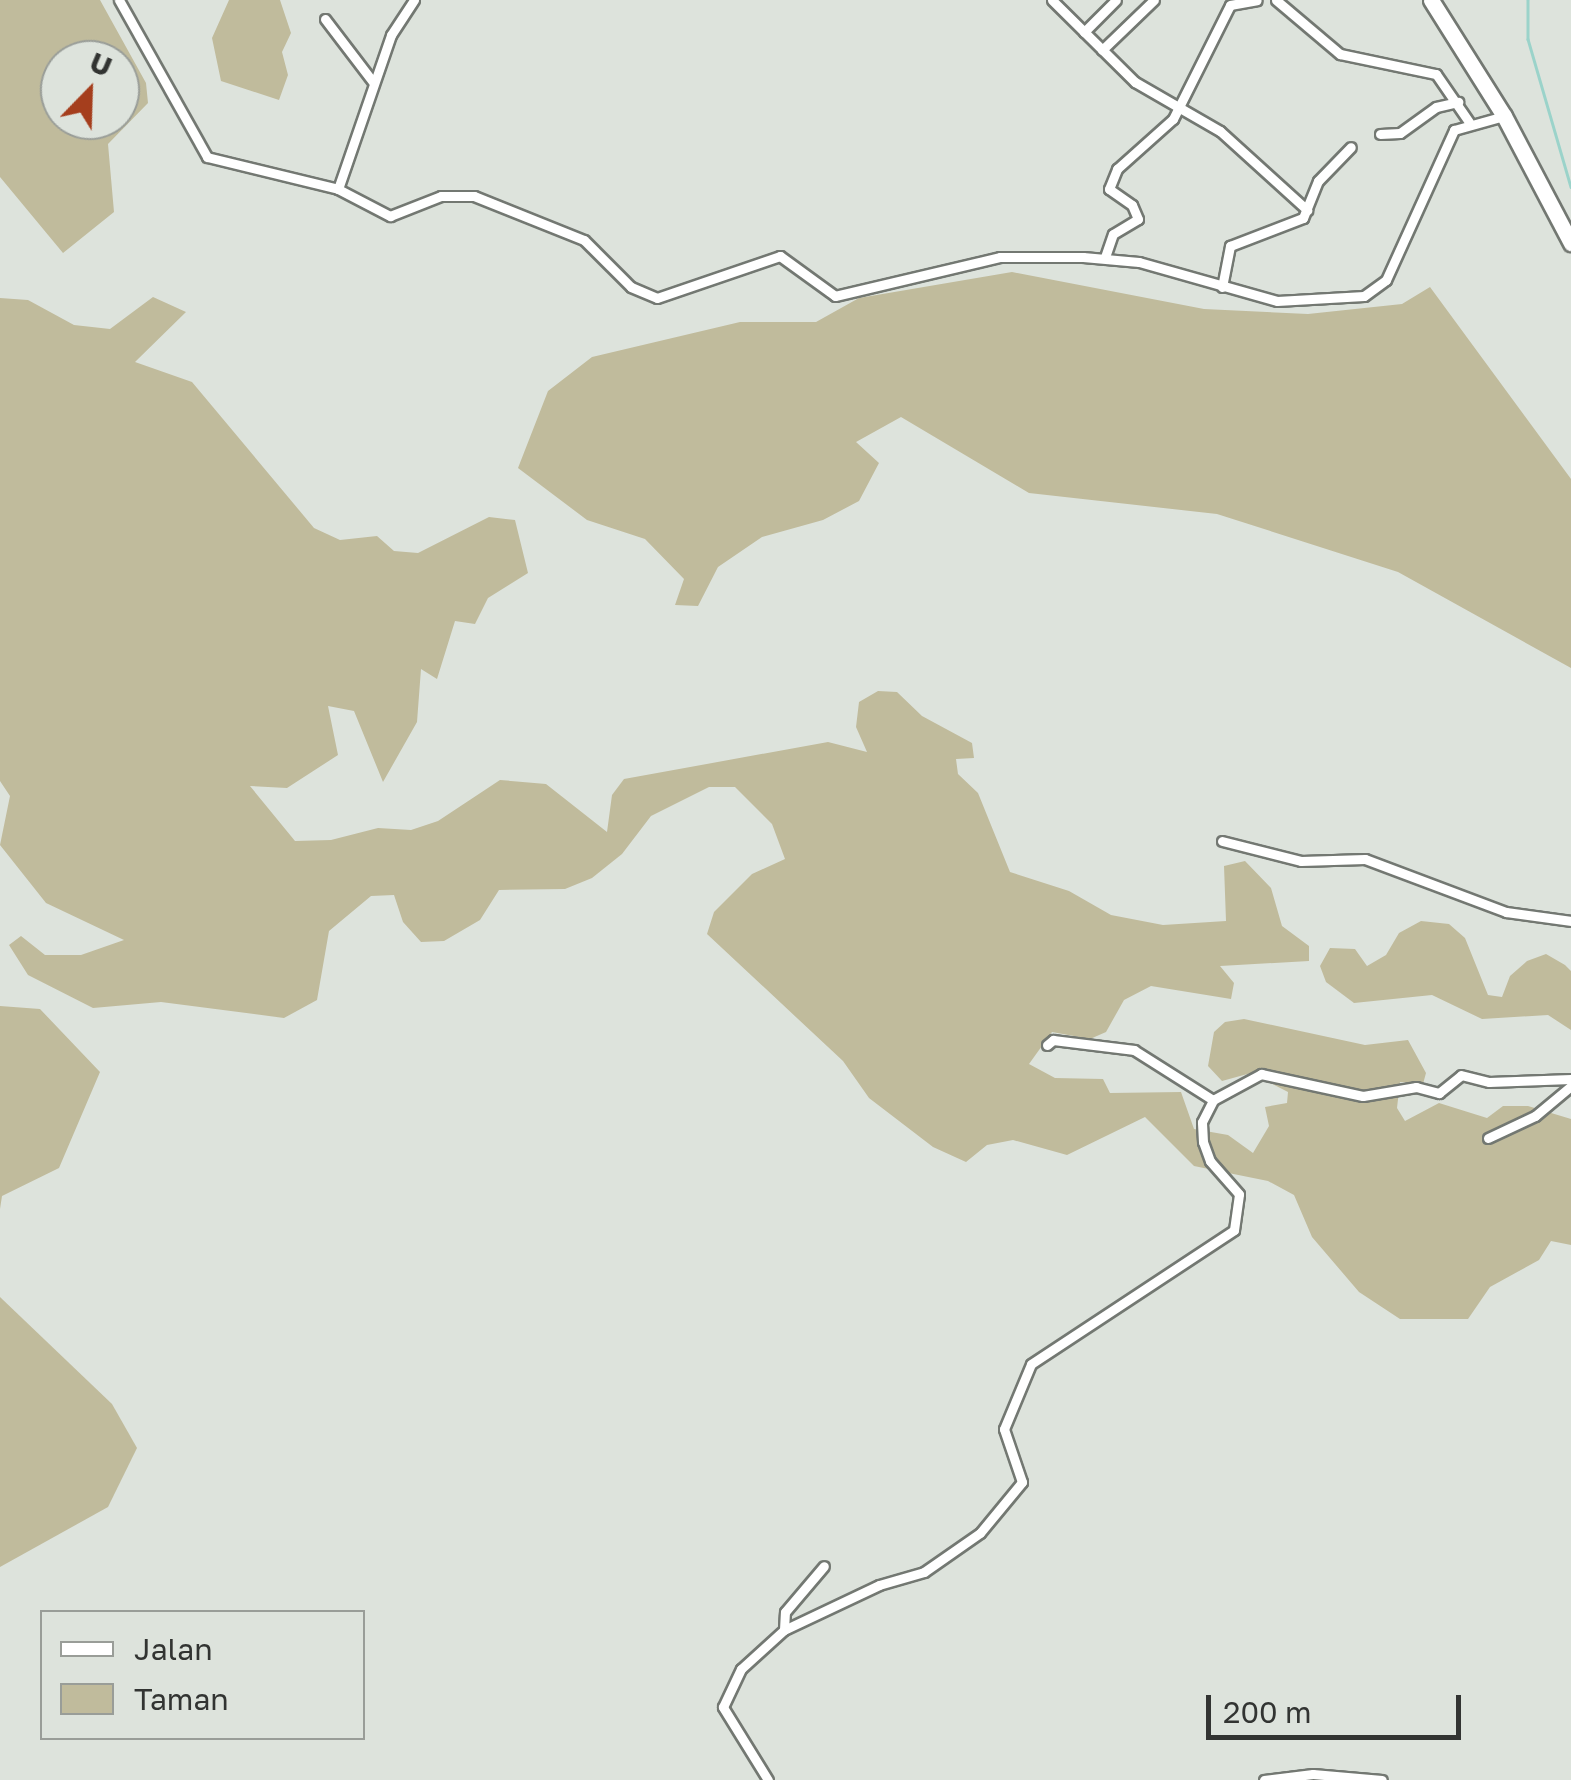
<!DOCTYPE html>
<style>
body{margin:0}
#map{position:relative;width:1571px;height:1780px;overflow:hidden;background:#dde3dc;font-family:"Golos Text",sans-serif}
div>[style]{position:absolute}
.green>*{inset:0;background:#c0bb9c}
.stream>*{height:2.5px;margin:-1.25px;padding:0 1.25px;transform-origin:1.25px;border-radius:1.25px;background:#9bd3ca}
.roads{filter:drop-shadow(2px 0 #737872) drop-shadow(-2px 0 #737872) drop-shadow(0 2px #737872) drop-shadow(0 -2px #737872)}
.minor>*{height:9px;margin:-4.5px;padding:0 4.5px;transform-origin:4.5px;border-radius:4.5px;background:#fff}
.trunk>*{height:15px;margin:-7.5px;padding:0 7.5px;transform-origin:7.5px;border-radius:7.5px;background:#fff}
span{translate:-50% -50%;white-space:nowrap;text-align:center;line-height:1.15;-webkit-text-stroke:10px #dde3dc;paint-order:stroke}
.legend{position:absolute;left:40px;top:1610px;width:325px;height:130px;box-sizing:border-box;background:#dde3dc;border:2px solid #999d98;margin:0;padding:12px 18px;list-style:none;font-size:30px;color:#323432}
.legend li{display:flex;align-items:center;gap:20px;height:50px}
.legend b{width:50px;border:2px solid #999d98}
.north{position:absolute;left:40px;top:40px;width:100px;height:100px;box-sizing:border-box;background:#dde3dc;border:2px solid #999d98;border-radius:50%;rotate:23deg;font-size:28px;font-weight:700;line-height:40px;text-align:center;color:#323432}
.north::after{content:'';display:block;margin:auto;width:35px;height:45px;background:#a53e1d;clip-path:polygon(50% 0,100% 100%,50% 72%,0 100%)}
.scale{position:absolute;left:1206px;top:1695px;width:255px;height:45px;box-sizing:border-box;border:5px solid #323432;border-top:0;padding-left:12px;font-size:30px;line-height:35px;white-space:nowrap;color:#323432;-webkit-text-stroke:8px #dde3dc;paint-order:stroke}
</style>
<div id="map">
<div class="green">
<div style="clip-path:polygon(evenodd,0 0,100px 0,146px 83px,148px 103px,108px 144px,114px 212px,63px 253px,0 177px,0 0,60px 60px,120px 60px,120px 120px,60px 120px,60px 60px)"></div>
<div style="clip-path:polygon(229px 0,280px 0,291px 33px,282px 52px,288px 75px,279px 100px,221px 81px,212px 38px)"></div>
<div style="clip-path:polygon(1012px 272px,1204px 309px,1308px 314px,1402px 304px,1430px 287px,1571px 479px,1571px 668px,1398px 572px,1217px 514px,1029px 493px,901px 417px,856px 442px,879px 463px,859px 501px,823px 520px,762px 537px,718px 567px,698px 606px,675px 605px,684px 579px,645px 539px,587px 520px,518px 468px,548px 391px,592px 357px,740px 322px,816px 322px,859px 298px)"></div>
<div style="clip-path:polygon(153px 297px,186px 312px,135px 362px,192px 382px,314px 528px,340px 540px,377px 536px,394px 551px,418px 553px,489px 517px,515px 520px,528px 573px,488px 598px,475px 624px,455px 621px,437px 679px,421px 669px,417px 722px,383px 782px,354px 711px,328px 706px,338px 755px,287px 788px,250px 786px,295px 841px,331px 840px,378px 828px,411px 830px,438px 821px,500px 780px,546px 784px,607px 832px,612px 795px,624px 779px,828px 742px,867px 752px,856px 727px,859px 702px,878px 691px,897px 692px,922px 716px,972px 743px,974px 758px,956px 759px,958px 774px,978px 793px,1010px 872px,1069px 891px,1111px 915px,1163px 925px,1226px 921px,1224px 866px,1245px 861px,1271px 888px,1282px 926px,1309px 946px,1309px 961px,1220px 966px,1234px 983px,1231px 999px,1151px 986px,1124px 1000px,1106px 1032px,1090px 1039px,1052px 1032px,1029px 1064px,1055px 1078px,1103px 1079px,1110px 1093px,1181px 1092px,1194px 1129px,1228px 1135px,1253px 1153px,1269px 1126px,1265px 1107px,1287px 1103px,1288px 1092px,1251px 1073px,1222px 1081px,1208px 1066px,1214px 1032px,1225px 1022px,1244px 1019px,1365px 1045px,1408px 1040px,1426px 1073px,1423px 1084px,1400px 1082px,1397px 1108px,1405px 1121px,1439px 1103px,1487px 1118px,1503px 1106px,1528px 1106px,1571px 1119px,1571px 1245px,1551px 1241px,1539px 1260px,1490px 1287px,1468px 1319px,1400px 1319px,1359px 1292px,1312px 1237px,1294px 1195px,1268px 1181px,1194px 1166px,1145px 1117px,1067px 1155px,1013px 1140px,987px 1145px,966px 1162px,933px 1147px,869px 1098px,843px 1061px,707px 934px,714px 912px,752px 874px,785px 859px,772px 824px,735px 787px,709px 787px,651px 816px,622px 854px,592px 878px,565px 889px,499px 890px,480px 920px,444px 941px,421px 942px,403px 922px,394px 895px,371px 896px,329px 931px,317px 1000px,284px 1018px,161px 1002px,93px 1008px,28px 975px,9px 945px,21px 936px,45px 955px,81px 955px,124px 940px,46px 903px,0 845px,10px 796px,0 781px,0 298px,28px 300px,74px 325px,110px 329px)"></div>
<div style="clip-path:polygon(1421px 921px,1449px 924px,1465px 938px,1488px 995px,1502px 997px,1510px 976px,1527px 961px,1546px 954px,1565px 965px,1571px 971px,1571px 1030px,1548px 1015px,1482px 1019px,1432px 995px,1354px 1003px,1326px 982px,1320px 966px,1330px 948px,1355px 949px,1367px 966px,1386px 955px,1399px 933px)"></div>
<div style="clip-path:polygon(0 1006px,40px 1009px,100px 1072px,59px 1168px,2px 1196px,0 1209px)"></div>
<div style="clip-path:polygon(0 1297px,112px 1404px,137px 1448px,108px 1507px,0 1567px)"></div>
</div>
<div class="stream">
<div style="left:1528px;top:0;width:39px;rotate:90deg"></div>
<div style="left:1528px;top:39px;width:154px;rotate:73.8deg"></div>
</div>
<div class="roads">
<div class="minor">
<div style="left:119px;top:0;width:180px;rotate:60.7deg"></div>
<div style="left:207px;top:157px;width:135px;rotate:13.7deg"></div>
<div style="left:338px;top:189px;width:59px;rotate:27.4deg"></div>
<div style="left:390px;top:216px;width:55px;rotate:-21.4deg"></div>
<div style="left:441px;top:196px;width:33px"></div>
<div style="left:474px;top:196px;width:118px;rotate:21.8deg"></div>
<div style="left:584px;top:240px;width:66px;rotate:45deg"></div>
<div style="left:631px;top:287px;width:28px;rotate:23deg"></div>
<div style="left:657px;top:298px;width:130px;rotate:-18.9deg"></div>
<div style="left:780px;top:256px;width:68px;rotate:36deg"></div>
<div style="left:835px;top:296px;width:170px;rotate:-13.3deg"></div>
<div style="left:1000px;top:257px;width:83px"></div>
<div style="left:1083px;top:257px;width:56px;rotate:5.1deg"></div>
<div style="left:1139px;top:262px;width:143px;rotate:15.8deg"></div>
<div style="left:1277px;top:301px;width:87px;rotate:-3.3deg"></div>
<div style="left:1364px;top:296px;width:27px;rotate:-36deg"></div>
<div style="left:1386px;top:280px;width:165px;rotate:-65.6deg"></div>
<div style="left:1454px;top:130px;width:52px;rotate:-15.6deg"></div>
<div style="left:1052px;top:0;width:117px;rotate:44.7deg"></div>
<div style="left:1135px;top:82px;width:98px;rotate:30deg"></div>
<div style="left:1220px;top:131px;width:118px;rotate:42.2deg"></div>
<div style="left:1276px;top:0;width:84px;rotate:40.2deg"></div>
<div style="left:1340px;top:54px;width:98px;rotate:11.8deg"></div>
<div style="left:1436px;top:74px;width:58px;rotate:55.5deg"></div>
<div style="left:325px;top:19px;width:79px;rotate:52.7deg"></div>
<div style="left:1084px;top:32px;width:45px;rotate:-45deg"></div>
<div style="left:1102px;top:50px;width:72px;rotate:-43.9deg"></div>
<div style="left:1380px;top:134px;width:20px;rotate:-3deg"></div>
<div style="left:1400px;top:133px;width:44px;rotate:-35.8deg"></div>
<div style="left:1436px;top:107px;width:23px;rotate:-13deg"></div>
<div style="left:338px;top:189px;width:163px;rotate:-71deg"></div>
<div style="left:391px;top:35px;width:42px;rotate:-56.7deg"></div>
<div style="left:1105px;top:257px;width:24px;rotate:-71deg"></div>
<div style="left:1113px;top:234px;width:29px;rotate:-31deg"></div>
<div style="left:1138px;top:219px;width:15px;rotate:-113deg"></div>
<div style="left:1132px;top:205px;width:28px;rotate:-145deg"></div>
<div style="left:1109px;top:189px;width:22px;rotate:-68deg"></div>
<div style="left:1117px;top:169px;width:75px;rotate:-41.8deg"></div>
<div style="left:1173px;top:119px;width:127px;rotate:-63.4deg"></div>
<div style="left:1230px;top:5px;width:27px;rotate:-10deg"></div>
<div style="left:1222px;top:287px;width:42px;rotate:-79deg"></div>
<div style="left:1230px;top:246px;width:78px;rotate:-21deg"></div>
<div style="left:1303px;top:218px;width:40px;rotate:-68deg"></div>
<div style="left:1318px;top:181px;width:47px;rotate:-45.9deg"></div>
<div style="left:1222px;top:841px;width:81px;rotate:14.2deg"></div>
<div style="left:1301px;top:861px;width:64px;rotate:-1.8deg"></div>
<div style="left:1365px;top:859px;width:151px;rotate:20.6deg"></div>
<div style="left:1506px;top:912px;width:66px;rotate:7.9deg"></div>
<div style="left:1047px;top:1045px;width:8px;rotate:-40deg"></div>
<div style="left:1053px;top:1040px;width:82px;rotate:7deg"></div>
<div style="left:1134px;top:1050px;width:93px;rotate:32.3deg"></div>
<div style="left:1488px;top:1138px;width:52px;rotate:-25.1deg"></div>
<div style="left:1535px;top:1116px;width:47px;rotate:-39.8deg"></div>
<div style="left:784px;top:1630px;width:18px;rotate:-87deg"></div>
<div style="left:785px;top:1612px;width:60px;rotate:-49.7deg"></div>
<div style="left:768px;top:1780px;width:86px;rotate:-121.7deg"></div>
<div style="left:723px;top:1707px;width:42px;rotate:-64.7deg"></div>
<div style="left:741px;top:1669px;width:58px;rotate:-42.2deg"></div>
<div style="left:784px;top:1630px;width:105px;rotate:-25.3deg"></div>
<div style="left:879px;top:1585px;width:47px;rotate:-16.1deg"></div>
<div style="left:924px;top:1572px;width:68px;rotate:-34.9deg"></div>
<div style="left:980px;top:1533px;width:66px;rotate:-50.5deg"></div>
<div style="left:1022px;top:1482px;width:56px;rotate:-108.8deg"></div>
<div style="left:1004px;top:1429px;width:70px;rotate:-67.4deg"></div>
<div style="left:1031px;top:1364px;width:243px;rotate:-33.4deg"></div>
<div style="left:1234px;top:1230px;width:36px;rotate:-82deg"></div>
<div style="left:1239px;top:1194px;width:44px;rotate:-131.3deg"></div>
<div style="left:1210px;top:1161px;width:20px;rotate:-110deg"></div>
<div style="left:1203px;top:1142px;width:20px;rotate:-93deg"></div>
<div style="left:1202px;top:1122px;width:25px;rotate:-63deg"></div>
<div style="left:1213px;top:1100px;width:55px;rotate:-28.4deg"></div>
<div style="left:1261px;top:1074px;width:104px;rotate:12.2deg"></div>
<div style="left:1363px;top:1096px;width:54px;rotate:-9.6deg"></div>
<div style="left:1416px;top:1087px;width:24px;rotate:15deg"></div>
<div style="left:1439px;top:1093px;width:28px;rotate:-39deg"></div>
<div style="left:1461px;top:1075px;width:29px;rotate:14deg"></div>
<div style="left:1489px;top:1082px;width:82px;rotate:-2.1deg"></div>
<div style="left:1264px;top:1780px;width:49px;rotate:-7deg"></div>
<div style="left:1313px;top:1774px;width:69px;rotate:5deg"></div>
</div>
<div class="trunk">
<div style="left:1431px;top:0;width:137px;rotate:57.8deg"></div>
<div style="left:1504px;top:116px;width:144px;rotate:62.2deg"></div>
</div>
</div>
<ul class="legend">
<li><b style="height:12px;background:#fff"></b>Jalan</li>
<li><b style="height:28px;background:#c0bb9c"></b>Taman</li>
</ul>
<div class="north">U</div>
<div class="scale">200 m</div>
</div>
